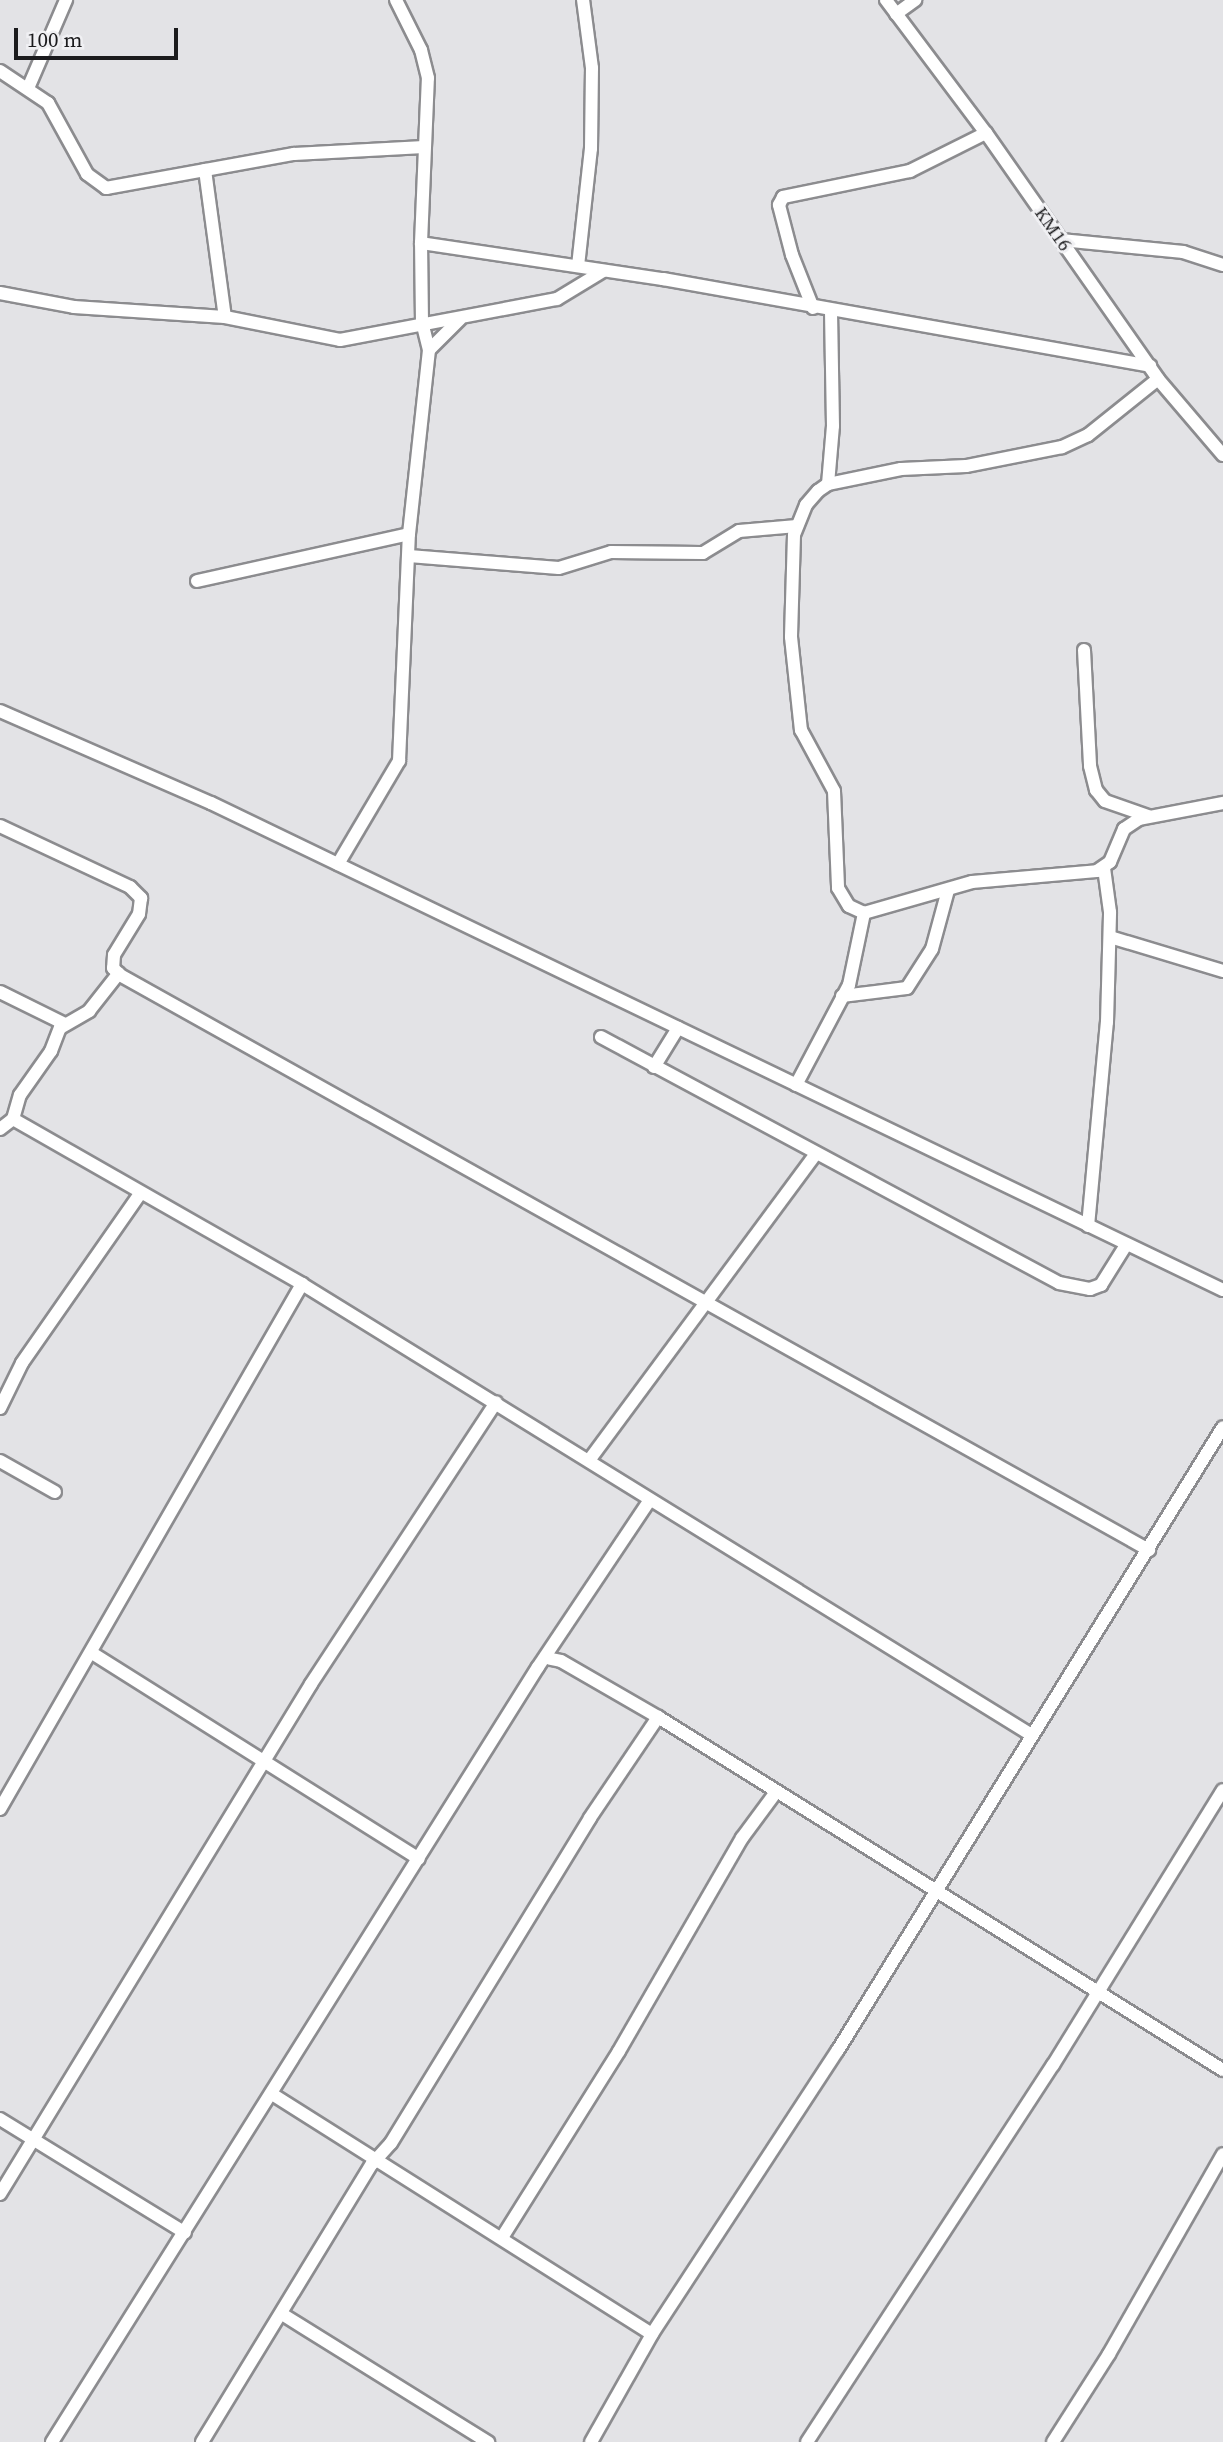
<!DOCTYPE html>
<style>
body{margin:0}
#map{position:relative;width:1223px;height:2442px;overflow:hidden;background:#e3e3e6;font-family:"Source Serif 4",serif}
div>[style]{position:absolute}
.roads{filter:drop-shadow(2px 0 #8c8c8f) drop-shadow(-2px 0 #8c8c8f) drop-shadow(0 2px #8c8c8f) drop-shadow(0 -2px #8c8c8f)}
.minor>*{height:12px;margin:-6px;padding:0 6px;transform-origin:6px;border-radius:6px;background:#fff}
span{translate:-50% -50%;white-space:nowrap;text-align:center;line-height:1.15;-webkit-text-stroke:6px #f0f0f3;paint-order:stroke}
.street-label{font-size:19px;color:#1b1b1d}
.scale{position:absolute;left:14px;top:28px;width:164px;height:32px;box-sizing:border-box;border:4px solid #1b1b1d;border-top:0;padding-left:9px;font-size:21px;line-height:24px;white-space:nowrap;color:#1b1b1d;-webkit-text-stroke:5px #f0f0f3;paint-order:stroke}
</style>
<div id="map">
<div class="roads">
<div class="minor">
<div style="left:886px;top:0;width:166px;rotate:53.1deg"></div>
<div style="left:986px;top:133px;width:300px;rotate:55deg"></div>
<div style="left:1158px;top:379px;width:100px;rotate:49.5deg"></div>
<div style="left:896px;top:14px;width:24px;rotate:-36deg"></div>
<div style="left:0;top:71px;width:58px;rotate:33.7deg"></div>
<div style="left:48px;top:103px;width:81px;rotate:61.2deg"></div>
<div style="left:87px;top:174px;width:24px;rotate:36deg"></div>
<div style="left:106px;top:188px;width:191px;rotate:-10.3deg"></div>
<div style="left:294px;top:154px;width:130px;rotate:-3.1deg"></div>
<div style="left:29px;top:86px;width:94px;rotate:-66.7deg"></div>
<div style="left:205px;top:170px;width:148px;rotate:82.3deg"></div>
<div style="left:1061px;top:240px;width:123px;rotate:5.6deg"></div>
<div style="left:1183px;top:252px;width:42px;rotate:18deg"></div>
<div style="left:421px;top:243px;width:245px;rotate:8.5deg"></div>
<div style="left:663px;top:279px;width:495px;rotate:10.1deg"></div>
<div style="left:578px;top:266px;width:118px;rotate:-83.7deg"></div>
<div style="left:591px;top:149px;width:81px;rotate:-89.3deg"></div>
<div style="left:592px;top:68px;width:69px;rotate:-97.5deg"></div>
<div style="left:0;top:293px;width:75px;rotate:10.7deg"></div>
<div style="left:74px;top:307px;width:151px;rotate:3.8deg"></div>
<div style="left:225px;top:317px;width:117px;rotate:11.3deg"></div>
<div style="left:340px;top:340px;width:221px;rotate:-10.7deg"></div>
<div style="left:557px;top:299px;width:54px;rotate:-31.3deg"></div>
<div style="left:813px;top:308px;width:57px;rotate:-111.6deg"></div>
<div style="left:792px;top:255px;width:52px;rotate:-104.6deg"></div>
<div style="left:779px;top:205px;width:9px;rotate:-63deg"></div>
<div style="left:783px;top:197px;width:130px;rotate:-11.6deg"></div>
<div style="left:910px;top:171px;width:85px;rotate:-26.6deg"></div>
<div style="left:429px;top:350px;width:44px;rotate:-45deg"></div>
<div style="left:1158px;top:379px;width:90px;rotate:141.3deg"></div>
<div style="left:1088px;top:435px;width:29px;rotate:155deg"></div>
<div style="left:1062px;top:447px;width:98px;rotate:168.8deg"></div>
<div style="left:966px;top:466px;width:65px;rotate:177.4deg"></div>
<div style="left:901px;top:469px;width:75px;rotate:168.4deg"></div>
<div style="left:828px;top:484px;width:12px;rotate:145deg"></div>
<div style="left:818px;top:491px;width:18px;rotate:131deg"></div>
<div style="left:806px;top:505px;width:32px;rotate:112deg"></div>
<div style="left:794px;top:535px;width:102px;rotate:91.7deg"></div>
<div style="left:791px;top:637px;width:94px;rotate:83.9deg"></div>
<div style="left:801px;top:730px;width:69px;rotate:61.6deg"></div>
<div style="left:834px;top:791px;width:97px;rotate:87.6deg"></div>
<div style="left:838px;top:888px;width:21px;rotate:59deg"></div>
<div style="left:849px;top:906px;width:17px;rotate:25deg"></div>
<div style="left:864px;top:913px;width:112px;rotate:-16deg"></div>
<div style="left:972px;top:882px;width:125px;rotate:-5deg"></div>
<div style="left:1097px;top:871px;width:16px;rotate:-35deg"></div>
<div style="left:1110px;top:862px;width:36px;rotate:-67deg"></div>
<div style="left:1124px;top:829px;width:18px;rotate:-34deg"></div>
<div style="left:1139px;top:819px;width:86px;rotate:-10.8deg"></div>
<div style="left:828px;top:484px;width:58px;rotate:-85.1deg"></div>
<div style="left:833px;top:426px;width:115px;rotate:-91deg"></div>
<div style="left:409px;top:556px;width:150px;rotate:4.6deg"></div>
<div style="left:559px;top:568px;width:54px;rotate:-17.1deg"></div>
<div style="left:611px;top:552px;width:92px;rotate:0.6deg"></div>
<div style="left:703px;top:553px;width:42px;rotate:-31.4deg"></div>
<div style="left:739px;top:531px;width:58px;rotate:-4.9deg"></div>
<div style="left:197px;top:581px;width:217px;rotate:-12.5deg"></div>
<div style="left:1084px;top:650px;width:116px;rotate:87deg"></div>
<div style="left:1090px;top:766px;width:25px;rotate:76deg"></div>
<div style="left:1096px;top:790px;width:14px;rotate:51deg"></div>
<div style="left:1105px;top:801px;width:46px;rotate:19.2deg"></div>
<div style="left:0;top:711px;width:230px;rotate:23.6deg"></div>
<div style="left:211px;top:803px;width:1123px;rotate:25.7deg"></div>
<div style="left:0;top:826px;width:144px;rotate:25.1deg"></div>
<div style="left:130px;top:887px;width:16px;rotate:45deg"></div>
<div style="left:141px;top:898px;width:16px;rotate:97deg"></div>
<div style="left:139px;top:914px;width:48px;rotate:121.4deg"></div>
<div style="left:114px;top:955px;width:13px;rotate:94deg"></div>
<div style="left:113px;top:968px;width:10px;rotate:45deg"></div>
<div style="left:120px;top:975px;width:1179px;rotate:29.2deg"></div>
<div style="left:338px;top:864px;width:120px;rotate:-59.4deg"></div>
<div style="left:399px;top:761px;width:227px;rotate:-87.5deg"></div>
<div style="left:409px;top:534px;width:185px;rotate:-83.8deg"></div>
<div style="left:429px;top:350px;width:29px;rotate:-104deg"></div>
<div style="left:422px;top:322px;width:79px;rotate:-90.7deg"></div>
<div style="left:421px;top:243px;width:165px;rotate:-87.6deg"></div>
<div style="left:428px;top:78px;width:29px;rotate:-104deg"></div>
<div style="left:421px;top:50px;width:56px;rotate:-116.6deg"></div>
<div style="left:1110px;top:937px;width:118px;rotate:16.7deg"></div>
<div style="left:0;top:992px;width:72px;rotate:26.2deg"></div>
<div style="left:842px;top:996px;width:65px;rotate:-7deg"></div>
<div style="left:907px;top:988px;width:46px;rotate:-57.3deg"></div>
<div style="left:932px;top:949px;width:61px;rotate:-74.8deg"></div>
<div style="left:601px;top:1037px;width:520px;rotate:28.24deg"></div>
<div style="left:1059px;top:1283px;width:32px;rotate:11deg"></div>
<div style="left:1090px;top:1289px;width:12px;rotate:-20deg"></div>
<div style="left:1101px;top:1285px;width:47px;rotate:-58deg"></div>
<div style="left:654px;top:1067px;width:46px;rotate:-58.4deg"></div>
<div style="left:796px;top:1085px;width:113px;rotate:-62.1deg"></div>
<div style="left:849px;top:985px;width:74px;rotate:-78.2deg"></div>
<div style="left:13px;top:1119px;width:25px;rotate:-74deg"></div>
<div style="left:20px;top:1095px;width:54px;rotate:-54.8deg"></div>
<div style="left:51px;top:1051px;width:25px;rotate:-69deg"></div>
<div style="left:60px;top:1028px;width:34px;rotate:-30deg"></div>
<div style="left:89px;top:1011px;width:48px;rotate:-51.7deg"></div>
<div style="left:0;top:1129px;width:16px;rotate:-38deg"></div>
<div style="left:13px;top:1119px;width:333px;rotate:29.7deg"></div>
<div style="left:302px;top:1284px;width:856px;rotate:31.72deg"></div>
<div style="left:1088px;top:1226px;width:205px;rotate:-84.7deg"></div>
<div style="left:1107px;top:1022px;width:110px;rotate:-88.4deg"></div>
<div style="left:1110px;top:912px;width:44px;rotate:-97.8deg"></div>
<div style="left:0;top:1408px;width:50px;rotate:-63.9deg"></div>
<div style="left:22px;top:1363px;width:206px;rotate:-55.1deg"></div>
<div style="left:590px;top:1459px;width:380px;rotate:-53.5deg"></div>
<div style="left:0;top:1461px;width:63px;rotate:29.4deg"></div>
<div style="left:92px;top:1653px;width:386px;rotate:32.2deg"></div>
<div style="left:547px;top:1658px;width:14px;rotate:12deg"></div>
<div style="left:561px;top:1661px;width:112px;rotate:30deg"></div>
<div style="left:658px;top:1717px;width:666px;rotate:32deg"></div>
<div style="left:0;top:1809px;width:606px;rotate:-60.09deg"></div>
<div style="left:272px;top:2094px;width:449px;rotate:32.3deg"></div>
<div style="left:0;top:2119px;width:217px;rotate:31.6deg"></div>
<div style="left:0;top:2194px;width:597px;rotate:-58.62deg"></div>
<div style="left:311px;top:1684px;width:337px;rotate:-56.7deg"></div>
<div style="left:503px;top:2236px;width:218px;rotate:-57.9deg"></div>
<div style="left:619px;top:2051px;width:246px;rotate:-60deg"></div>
<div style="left:742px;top:1838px;width:57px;rotate:-53.5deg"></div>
<div style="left:282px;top:2314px;width:243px;rotate:31.9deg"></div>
<div style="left:52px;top:2442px;width:915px;rotate:-57.91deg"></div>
<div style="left:538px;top:1667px;width:201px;rotate:-56.2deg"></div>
<div style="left:202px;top:2442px;width:326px;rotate:-58.6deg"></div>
<div style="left:372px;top:2164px;width:28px;rotate:-48deg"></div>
<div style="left:391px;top:2143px;width:381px;rotate:-58.5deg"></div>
<div style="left:590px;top:1818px;width:122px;rotate:-56deg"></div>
<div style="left:591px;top:2442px;width:124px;rotate:-60.5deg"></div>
<div style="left:652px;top:2334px;width:339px;rotate:-56.8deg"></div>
<div style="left:838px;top:2050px;width:732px;rotate:-58.28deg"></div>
<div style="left:807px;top:2442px;width:450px;rotate:-56.9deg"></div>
<div style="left:1053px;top:2065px;width:323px;rotate:-58.3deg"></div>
<div style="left:1053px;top:2442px;width:104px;rotate:-57.5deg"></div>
<div style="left:1109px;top:2354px;width:230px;rotate:-60.3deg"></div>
</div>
</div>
<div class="street-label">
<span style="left:1053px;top:229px;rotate:55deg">KM16</span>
</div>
<div class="scale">100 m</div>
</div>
